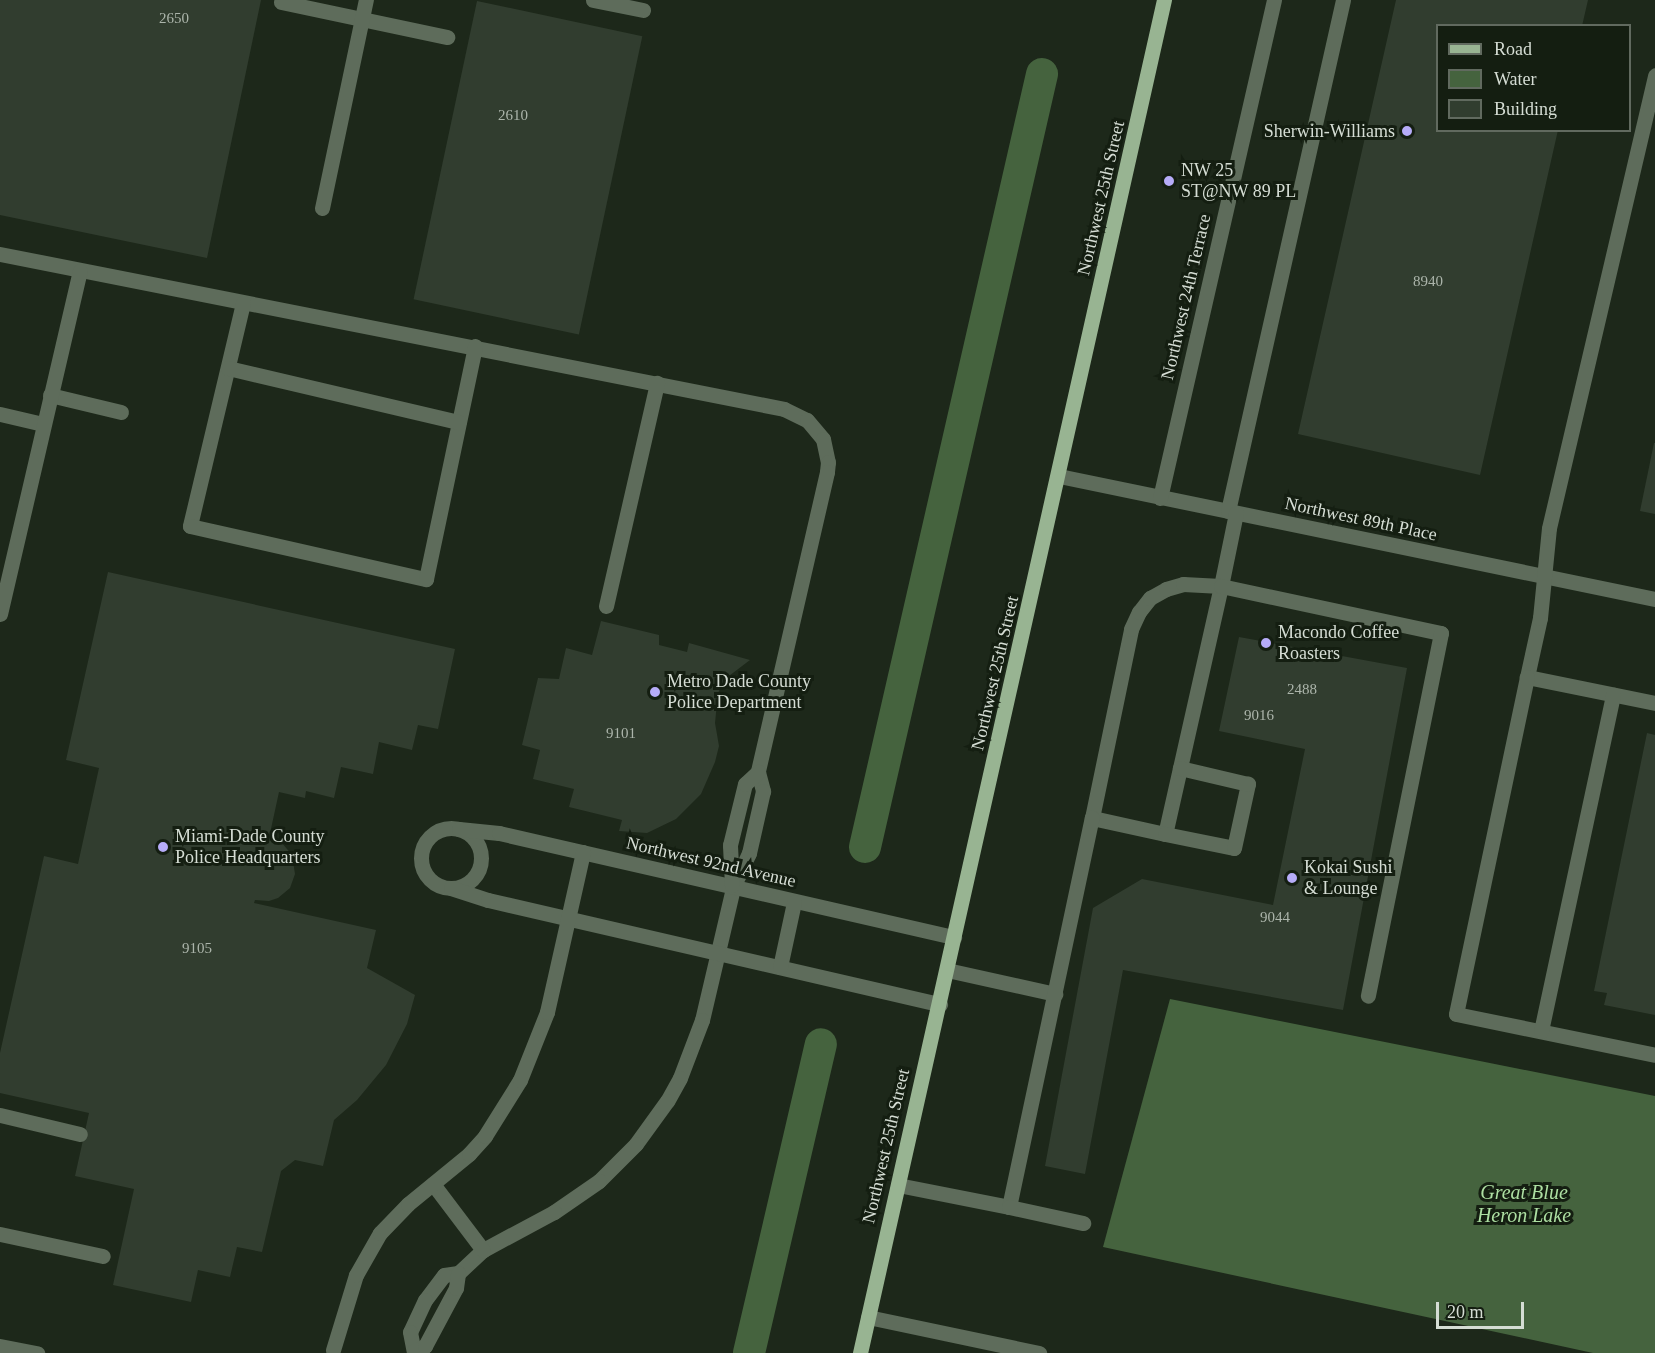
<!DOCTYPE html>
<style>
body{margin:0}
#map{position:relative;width:1655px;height:1353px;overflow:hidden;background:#1d281a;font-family:"Times New Roman",serif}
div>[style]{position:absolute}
.water>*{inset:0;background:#45633e}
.canal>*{height:32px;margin:-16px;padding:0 16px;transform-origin:16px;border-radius:16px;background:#45633e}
.building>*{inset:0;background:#313d2f;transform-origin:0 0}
.minor>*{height:15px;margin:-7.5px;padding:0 7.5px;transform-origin:7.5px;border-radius:7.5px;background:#5e6c5b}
.minor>.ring{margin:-7.5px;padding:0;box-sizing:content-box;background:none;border:15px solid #5e6c5b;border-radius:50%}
.major>*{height:15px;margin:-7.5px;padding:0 7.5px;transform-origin:7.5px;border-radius:7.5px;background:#98b492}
.dots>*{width:16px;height:16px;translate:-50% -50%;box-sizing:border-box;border:3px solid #141e11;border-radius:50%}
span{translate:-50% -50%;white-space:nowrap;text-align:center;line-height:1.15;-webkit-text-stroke:6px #141e11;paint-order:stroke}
.number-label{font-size:15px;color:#acb5ab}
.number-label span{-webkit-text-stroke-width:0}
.poi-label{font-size:18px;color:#d5ddd4}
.right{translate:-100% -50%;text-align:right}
.left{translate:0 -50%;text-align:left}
.street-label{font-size:18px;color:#d5ddd4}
.water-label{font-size:20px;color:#addfa2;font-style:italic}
.legend{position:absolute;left:1436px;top:24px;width:195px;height:108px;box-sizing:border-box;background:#141e11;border:2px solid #616a5f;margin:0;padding:8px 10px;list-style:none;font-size:18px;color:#d5ddd4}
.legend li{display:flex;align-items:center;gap:12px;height:30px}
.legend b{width:30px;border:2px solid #616a5f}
.scale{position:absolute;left:1436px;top:1302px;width:88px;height:27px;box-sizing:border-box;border:3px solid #d5ddd4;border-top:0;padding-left:8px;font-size:18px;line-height:21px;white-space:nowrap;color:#d5ddd4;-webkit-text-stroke:4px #141e11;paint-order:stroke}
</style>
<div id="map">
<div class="water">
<div style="clip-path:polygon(1170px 999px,1655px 1096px,1655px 1353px,1593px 1353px,1103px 1247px)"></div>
</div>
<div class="canal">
<div style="left:865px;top:847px;width:793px;rotate:-77.1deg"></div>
<div style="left:749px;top:1353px;width:317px;rotate:-76.9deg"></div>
</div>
<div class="building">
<div style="clip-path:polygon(0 0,261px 0,207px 258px,0 215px)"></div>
<div style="clip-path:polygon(1396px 0,1588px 0,1582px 26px,1438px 26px,1438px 130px,1558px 130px,1480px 475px,1298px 434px)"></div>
<div style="left:477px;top:1px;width:169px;height:305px;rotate:12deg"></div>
<div style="clip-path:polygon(1654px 443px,1655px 443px,1655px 514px,1640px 511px)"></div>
<div style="clip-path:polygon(108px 572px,455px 649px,438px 729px,418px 725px,412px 750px,379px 742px,373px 774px,341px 767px,334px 798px,306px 791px,305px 798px,279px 792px,269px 838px,282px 843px,292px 855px,295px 874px,290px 888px,278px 898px,269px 901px,255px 900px,254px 903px,376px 930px,367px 968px,415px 995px,407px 1024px,386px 1065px,357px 1100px,334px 1120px,323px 1166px,295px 1160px,281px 1171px,262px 1252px,237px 1247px,230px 1277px,198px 1270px,191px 1302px,113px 1285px,134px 1189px,75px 1176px,89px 1113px,0 1093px,0 1053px,44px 856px,78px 864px,99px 768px,66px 760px)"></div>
<div style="clip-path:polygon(601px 621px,659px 635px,659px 645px,687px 652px,689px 643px,750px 660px,725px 679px,718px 693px,715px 723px,719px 746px,715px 762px,701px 794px,676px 819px,647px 833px,619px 831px,622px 820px,569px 807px,574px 789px,533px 779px,540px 750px,522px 745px,538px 678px,559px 679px,566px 648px,592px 655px)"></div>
<div style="clip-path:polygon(1239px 637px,1407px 668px,1343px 1010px,1123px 970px,1085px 1174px,1045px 1166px,1093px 908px,1142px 879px,1273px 905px,1305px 749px,1219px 731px)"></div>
<div style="clip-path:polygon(1647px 733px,1655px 735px,1655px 1015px,1604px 1005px,1607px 993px,1594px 991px)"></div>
</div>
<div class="minor">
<div style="left:593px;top:0;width:51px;rotate:11.3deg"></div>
<div style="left:281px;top:2px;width:170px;rotate:11.9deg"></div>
<div style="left:322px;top:208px;width:213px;rotate:-78.1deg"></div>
<div style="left:0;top:254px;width:799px;rotate:11.18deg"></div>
<div style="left:784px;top:409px;width:25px;rotate:26deg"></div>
<div style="left:807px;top:420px;width:25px;rotate:50deg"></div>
<div style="left:823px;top:439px;width:24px;rotate:78deg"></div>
<div style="left:828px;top:462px;width:10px;rotate:96deg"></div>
<div style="left:827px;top:472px;width:308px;rotate:103deg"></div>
<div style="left:758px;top:772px;width:20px;rotate:75deg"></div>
<div style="left:763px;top:791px;width:64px;rotate:102.7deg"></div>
<div style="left:749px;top:853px;width:38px;rotate:115deg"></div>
<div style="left:733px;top:888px;width:136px;rotate:103.2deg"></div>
<div style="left:702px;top:1020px;width:62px;rotate:110.8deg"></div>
<div style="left:680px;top:1078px;width:26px;rotate:119deg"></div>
<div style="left:667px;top:1101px;width:53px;rotate:125.8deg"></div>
<div style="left:636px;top:1144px;width:52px;rotate:135deg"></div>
<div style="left:599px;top:1181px;width:55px;rotate:145.4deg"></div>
<div style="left:554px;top:1212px;width:81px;rotate:151.8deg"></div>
<div style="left:483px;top:1250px;width:34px;rotate:137deg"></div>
<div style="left:458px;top:1273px;width:14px;rotate:172deg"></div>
<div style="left:444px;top:1275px;width:31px;rotate:127deg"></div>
<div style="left:425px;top:1300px;width:35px;rotate:115deg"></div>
<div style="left:410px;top:1332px;width:21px;rotate:79deg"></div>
<div style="left:243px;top:303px;width:229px;rotate:103.4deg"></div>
<div style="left:190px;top:526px;width:242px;rotate:12.7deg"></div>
<div style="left:426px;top:579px;width:238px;rotate:-78.1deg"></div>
<div style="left:228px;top:368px;width:237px;rotate:13.2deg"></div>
<div style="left:50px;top:395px;width:73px;rotate:13.5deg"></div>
<div style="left:0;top:414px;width:44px;rotate:13.1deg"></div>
<div style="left:1059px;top:476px;width:609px;rotate:11.66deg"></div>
<div style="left:1160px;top:498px;width:511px;rotate:-77.11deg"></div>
<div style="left:1228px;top:511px;width:524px;rotate:-77.32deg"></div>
<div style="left:1236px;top:513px;width:75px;rotate:101.6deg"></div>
<div style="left:1221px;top:586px;width:254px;rotate:102.7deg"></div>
<div style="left:1165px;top:834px;width:75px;rotate:-167.6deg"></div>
<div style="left:1092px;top:818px;width:193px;rotate:-78.3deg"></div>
<div style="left:1131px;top:629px;width:19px;rotate:-65deg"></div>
<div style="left:1139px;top:612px;width:18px;rotate:-52deg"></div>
<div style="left:1150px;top:598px;width:18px;rotate:-29deg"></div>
<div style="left:1166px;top:589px;width:18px;rotate:-16deg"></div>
<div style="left:1183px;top:584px;width:38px;rotate:3deg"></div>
<div style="left:1221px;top:586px;width:225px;rotate:12.1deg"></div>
<div style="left:1441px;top:633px;width:370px;rotate:101.4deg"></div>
<div style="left:606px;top:606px;width:229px;rotate:-77.1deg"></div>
<div style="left:0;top:614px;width:352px;rotate:-76.9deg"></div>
<div style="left:1527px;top:677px;width:60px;rotate:-77.6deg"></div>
<div style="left:1540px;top:618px;width:90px;rotate:-84.3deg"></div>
<div style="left:1549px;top:528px;width:465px;rotate:-76.8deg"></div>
<div style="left:1655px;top:703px;width:131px;rotate:-168.5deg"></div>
<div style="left:1527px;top:677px;width:344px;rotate:101.9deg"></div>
<div style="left:1456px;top:1014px;width:203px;rotate:11.6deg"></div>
<div class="ring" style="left:421px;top:828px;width:45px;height:45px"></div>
<div style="left:459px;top:829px;width:40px;rotate:5.7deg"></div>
<div style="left:499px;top:833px;width:467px;rotate:12.9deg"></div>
<div style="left:1165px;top:834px;width:70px;rotate:11.5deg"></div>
<div style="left:1234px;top:848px;width:66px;rotate:-77.7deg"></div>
<div style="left:1248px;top:784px;width:70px;rotate:-166.8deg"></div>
<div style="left:732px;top:885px;width:40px;rotate:-92.9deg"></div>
<div style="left:730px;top:845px;width:63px;rotate:-76.2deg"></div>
<div style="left:745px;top:784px;width:18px;rotate:-43deg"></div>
<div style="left:451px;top:888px;width:39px;rotate:18deg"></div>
<div style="left:488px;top:900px;width:464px;rotate:13deg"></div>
<div style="left:780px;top:967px;width:66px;rotate:-77.8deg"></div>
<div style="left:947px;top:970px;width:111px;rotate:12.5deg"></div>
<div style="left:1541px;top:1031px;width:344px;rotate:-77.9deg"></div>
<div style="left:0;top:1115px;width:82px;rotate:13.4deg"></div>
<div style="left:433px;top:1184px;width:83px;rotate:52.9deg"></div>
<div style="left:898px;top:1185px;width:113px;rotate:11.2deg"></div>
<div style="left:1009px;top:1207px;width:398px;rotate:-78deg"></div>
<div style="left:1009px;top:1207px;width:76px;rotate:12.2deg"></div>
<div style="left:0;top:1234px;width:105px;rotate:12.1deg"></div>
<div style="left:868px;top:1317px;width:175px;rotate:11.9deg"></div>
<div style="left:0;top:1346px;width:38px;rotate:11deg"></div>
<div style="left:333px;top:1350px;width:78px;rotate:-73deg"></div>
<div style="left:356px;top:1275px;width:48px;rotate:-60.3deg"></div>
<div style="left:380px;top:1233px;width:40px;rotate:-46deg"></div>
<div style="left:408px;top:1204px;width:79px;rotate:-39.3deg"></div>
<div style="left:469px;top:1154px;width:24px;rotate:-48deg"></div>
<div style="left:485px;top:1136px;width:66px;rotate:-58deg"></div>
<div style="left:520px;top:1080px;width:73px;rotate:-68.3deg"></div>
<div style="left:547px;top:1012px;width:164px;rotate:-77.3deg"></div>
<div style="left:414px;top:1351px;width:12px;rotate:-24deg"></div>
<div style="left:425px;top:1346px;width:66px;rotate:-61.9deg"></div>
<div style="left:456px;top:1288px;width:15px;rotate:-82deg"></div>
</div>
<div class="major">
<div style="left:860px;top:1353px;width:1387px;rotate:-77.34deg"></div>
</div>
<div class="dots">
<div style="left:1407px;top:131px;background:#b6acf8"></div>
<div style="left:1169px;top:181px;background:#b6acf8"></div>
<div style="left:1266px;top:643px;background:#b6acf8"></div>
<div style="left:655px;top:692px;background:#b6acf8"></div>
<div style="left:163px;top:847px;background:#b6acf8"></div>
<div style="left:1292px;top:878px;background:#b6acf8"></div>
</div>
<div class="number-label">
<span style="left:174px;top:19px">2650</span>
<span style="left:513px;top:116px">2610</span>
<span style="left:1428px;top:282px">8940</span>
<span style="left:1302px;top:690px">2488</span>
<span style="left:1259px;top:716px">9016</span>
<span style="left:621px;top:734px">9101</span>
<span style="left:1275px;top:918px">9044</span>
<span style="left:197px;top:949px">9105</span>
</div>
<div class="poi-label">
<span class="right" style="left:1395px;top:131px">Sherwin-Williams</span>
<span class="left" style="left:1181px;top:181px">NW 25<br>ST@NW 89 PL</span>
<span class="left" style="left:1278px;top:643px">Macondo Coffee<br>Roasters</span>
<span class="left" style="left:667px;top:692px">Metro Dade County<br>Police Department</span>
<span class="left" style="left:175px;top:847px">Miami-Dade County<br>Police Headquarters</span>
<span class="left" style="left:1304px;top:878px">Kokai Sushi<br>&amp; Lounge</span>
</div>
<div class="street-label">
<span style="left:1101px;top:198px;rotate:-77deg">Northwest 25th Street</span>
<span style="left:1186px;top:297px;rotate:-77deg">Northwest 24th Terrace</span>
<span style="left:1361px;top:519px;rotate:12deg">Northwest 89th Place</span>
<span style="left:995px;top:673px;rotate:-77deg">Northwest 25th Street</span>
<span style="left:711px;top:862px;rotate:13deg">Northwest 92nd Avenue</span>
<span style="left:886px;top:1146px;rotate:-77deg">Northwest 25th Street</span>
</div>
<div class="water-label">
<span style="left:1524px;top:1204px">Great Blue<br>Heron Lake</span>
</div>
<ul class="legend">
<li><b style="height:8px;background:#98b492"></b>Road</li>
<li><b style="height:16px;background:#45633e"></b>Water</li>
<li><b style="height:16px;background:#313d2f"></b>Building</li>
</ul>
<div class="scale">20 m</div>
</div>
